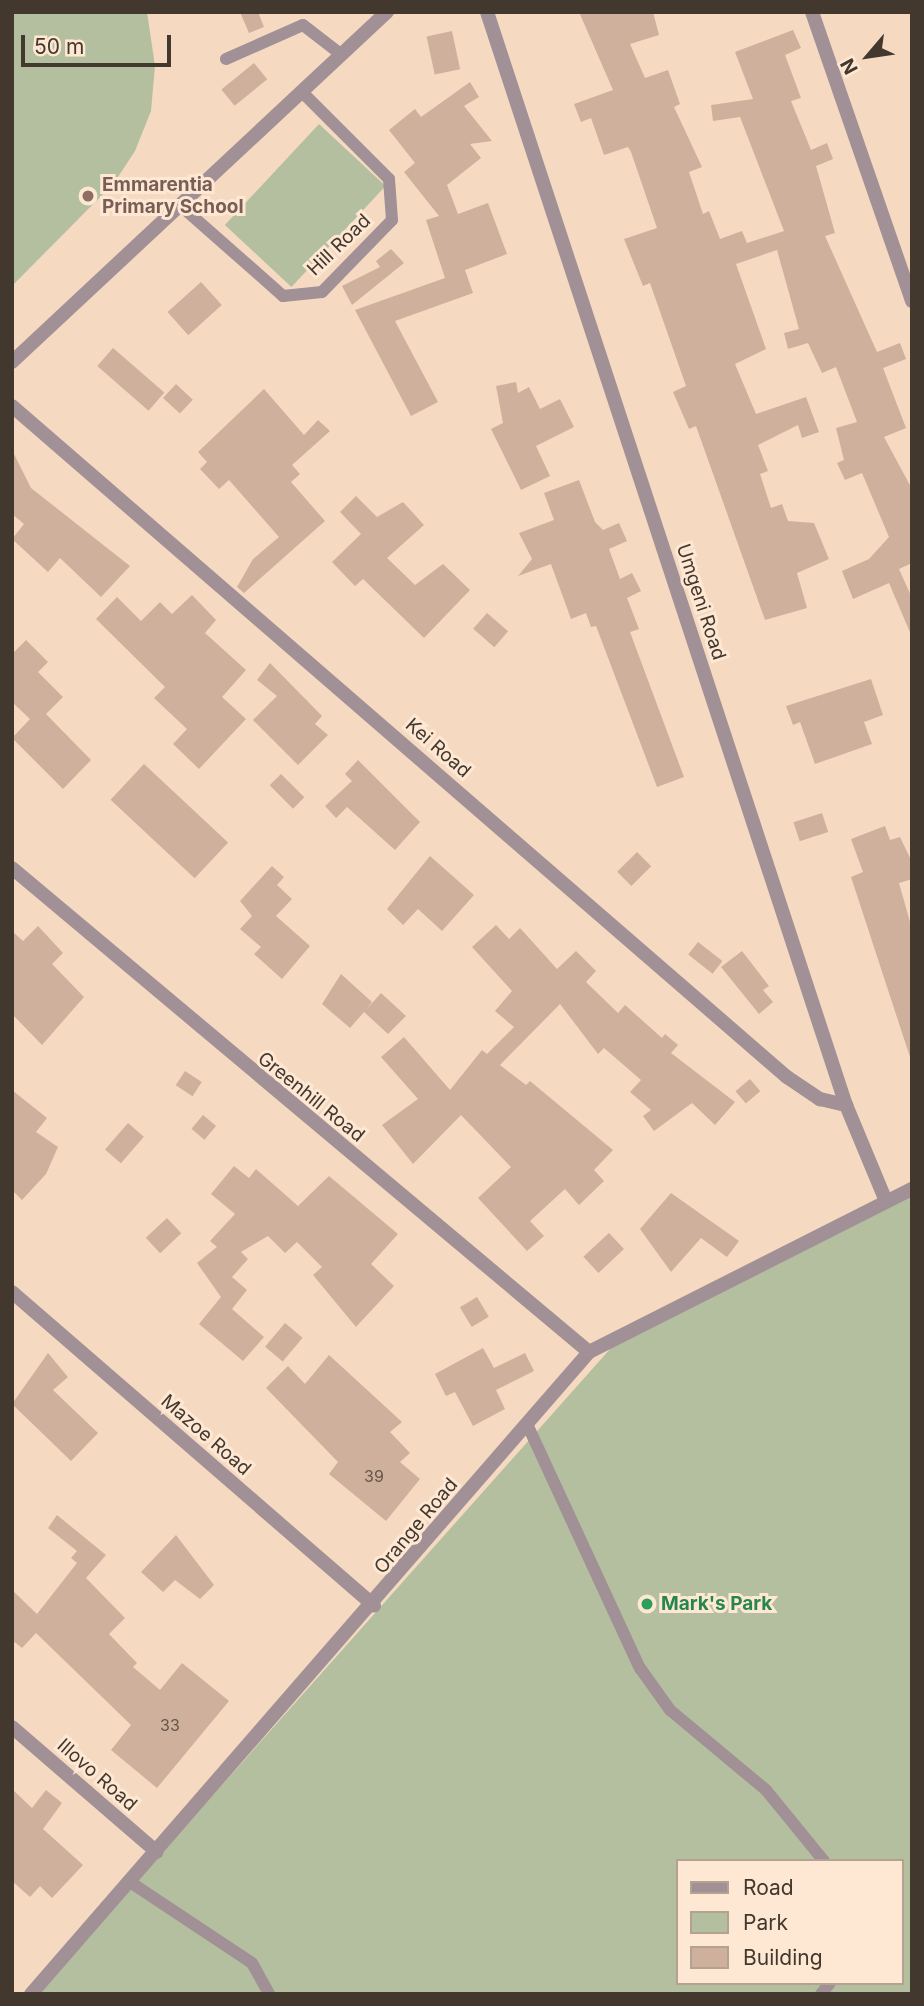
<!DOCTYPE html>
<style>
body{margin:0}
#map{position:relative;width:924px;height:2006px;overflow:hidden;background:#f5dac1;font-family:Inter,sans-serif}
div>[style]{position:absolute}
.green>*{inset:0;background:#b4bfa0;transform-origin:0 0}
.building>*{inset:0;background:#ceb09c;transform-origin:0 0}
.lane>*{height:12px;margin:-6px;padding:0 6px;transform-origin:6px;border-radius:6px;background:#a19095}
.street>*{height:14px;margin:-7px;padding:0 7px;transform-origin:7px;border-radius:7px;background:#a19095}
.dots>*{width:19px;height:19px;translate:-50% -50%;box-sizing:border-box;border:4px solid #fee8d4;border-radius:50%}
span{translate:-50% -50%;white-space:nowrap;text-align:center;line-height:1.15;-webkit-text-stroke:6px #fee8d4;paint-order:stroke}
.number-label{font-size:16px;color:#66564a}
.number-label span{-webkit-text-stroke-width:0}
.education-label{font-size:19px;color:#785e54;font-weight:700}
.left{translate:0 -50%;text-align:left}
.street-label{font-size:19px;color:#43382e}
.leisure-label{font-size:19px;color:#27864d;font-weight:700}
.frame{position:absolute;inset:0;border:14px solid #43382e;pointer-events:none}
.legend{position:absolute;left:676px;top:1859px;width:228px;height:126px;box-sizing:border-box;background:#fee8d4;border:2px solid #b3a292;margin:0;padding:9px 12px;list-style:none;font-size:21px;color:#43382e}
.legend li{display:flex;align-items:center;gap:14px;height:35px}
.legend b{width:35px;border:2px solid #b3a292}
.north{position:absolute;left:833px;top:21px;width:70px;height:70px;-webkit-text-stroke:5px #fee8d4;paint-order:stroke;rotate:241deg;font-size:19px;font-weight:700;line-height:28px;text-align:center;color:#43382e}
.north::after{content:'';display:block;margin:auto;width:24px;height:32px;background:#43382e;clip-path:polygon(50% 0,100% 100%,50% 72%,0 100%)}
.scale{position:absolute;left:21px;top:35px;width:150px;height:32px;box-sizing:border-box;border:4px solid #43382e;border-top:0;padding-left:9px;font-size:21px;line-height:24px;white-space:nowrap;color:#43382e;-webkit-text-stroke:5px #fee8d4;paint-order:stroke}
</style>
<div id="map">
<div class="green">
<div style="clip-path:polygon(12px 12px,147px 12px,155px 66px,151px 111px,135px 151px,114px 183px,12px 286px)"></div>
<div style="left:319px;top:124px;width:91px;height:138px;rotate:43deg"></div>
<div style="clip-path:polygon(evenodd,912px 1187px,912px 1994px,36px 1994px,611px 1348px,912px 1187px,677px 1861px,901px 1861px,901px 1983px,677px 1983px,677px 1861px)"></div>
</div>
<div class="building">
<div style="clip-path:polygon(240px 12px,258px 12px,264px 27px,249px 33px)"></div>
<div style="clip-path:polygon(579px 12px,653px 12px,659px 35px,630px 44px,645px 78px,668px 70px,680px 104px,674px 107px,702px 167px,689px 172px,703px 214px,709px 211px,720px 239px,742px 231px,747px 243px,784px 231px,740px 117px,713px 121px,711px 105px,753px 99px,735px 52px,793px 30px,801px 48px,785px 55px,801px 98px,791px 101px,811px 150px,827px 143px,833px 159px,816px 166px,835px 233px,825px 236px,877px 352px,900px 343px,906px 359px,883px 368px,906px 428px,884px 437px,912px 489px,912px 563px,899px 569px,912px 598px,912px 637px,889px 583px,853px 599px,842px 571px,869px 559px,889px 537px,862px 473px,845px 480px,837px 463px,844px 460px,836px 428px,857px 422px,836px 367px,822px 373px,808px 343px,788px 349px,784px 333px,799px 329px,777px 250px,736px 264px,766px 349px,735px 364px,756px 414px,806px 397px,819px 432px,802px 438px,798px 425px,758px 445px,768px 471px,760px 474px,771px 508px,782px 504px,788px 521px,814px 523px,829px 559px,797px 573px,807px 608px,765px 620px,696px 426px,689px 429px,673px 392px,686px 386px,650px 283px,643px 286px,624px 239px,657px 228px,631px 152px,628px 147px,604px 155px,591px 118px,581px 122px,574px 104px,613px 90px)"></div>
<div style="left:452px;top:31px;width:39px;height:26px;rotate:78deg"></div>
<div style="left:254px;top:63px;width:21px;height:42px;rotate:51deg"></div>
<div style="clip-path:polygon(470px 82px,479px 97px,464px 106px,492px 141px,470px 144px,481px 158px,447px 185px,458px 214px,488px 203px,507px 254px,465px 270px,473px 293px,395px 321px,438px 402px,411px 416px,355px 310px,445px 278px,426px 220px,439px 216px,404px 172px,415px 163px,389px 130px,415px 109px,421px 117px)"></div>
<div style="clip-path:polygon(391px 249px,404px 263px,352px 305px,342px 286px,380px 267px,376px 261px)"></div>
<div style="left:201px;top:282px;width:31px;height:45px;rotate:48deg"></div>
<div style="left:113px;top:348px;width:68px;height:24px;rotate:41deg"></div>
<div style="clip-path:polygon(516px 382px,518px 393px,529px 387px,540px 409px,560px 399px,574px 427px,536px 446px,550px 476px,521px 490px,491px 429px,503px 423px,496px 386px)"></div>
<div style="left:176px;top:384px;width:23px;height:19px;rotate:43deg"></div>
<div style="clip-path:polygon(264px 389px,304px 435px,318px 420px,330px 431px,292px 465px,300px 474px,291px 482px,325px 521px,244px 593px,237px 587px,253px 559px,279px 537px,229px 480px,219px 489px,200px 469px,207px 462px,198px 452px)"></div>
<div style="clip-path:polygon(12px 450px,31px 488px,130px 566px,101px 597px,60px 558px,48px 572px,12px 539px,24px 524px,12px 514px)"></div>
<div style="clip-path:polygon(579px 480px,595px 522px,603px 530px,619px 523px,627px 541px,609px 549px,620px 579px,632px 573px,641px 591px,627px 598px,639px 629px,630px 632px,684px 777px,657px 787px,596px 626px,591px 627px,586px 613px,571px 619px,551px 564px,518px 576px,532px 559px,519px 533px,554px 520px,544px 493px)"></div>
<div style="clip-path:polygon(356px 496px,377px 517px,403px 502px,424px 525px,387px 558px,415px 585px,443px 564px,470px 590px,424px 638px,363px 579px,355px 586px,332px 562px,361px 534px,340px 512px)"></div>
<div style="clip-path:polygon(192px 595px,216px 620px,205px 633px,246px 670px,222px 697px,246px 719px,199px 769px,173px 744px,187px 729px,154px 698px,165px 687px,96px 619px,117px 597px,141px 621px,160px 602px,172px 614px)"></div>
<div style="left:487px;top:613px;width:28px;height:21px;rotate:41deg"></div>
<div style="clip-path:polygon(26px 640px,48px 662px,38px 672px,63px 697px,46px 714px,91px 760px,63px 789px,12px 738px,30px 719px,12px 702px,12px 654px)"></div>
<div style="clip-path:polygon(270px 663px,322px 716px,315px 724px,328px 735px,298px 765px,253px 720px,277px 696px,257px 680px)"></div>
<div style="clip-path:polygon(871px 679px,883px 715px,864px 722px,872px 744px,815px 764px,800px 722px,793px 725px,786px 706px)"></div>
<div style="clip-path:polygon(358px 760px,420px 822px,395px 850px,347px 807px,336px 818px,325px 806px,352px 781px,345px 774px)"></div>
<div style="left:144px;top:764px;width:115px;height:49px;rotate:43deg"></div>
<div style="left:281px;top:774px;width:33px;height:16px;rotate:45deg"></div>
<div style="left:822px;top:813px;width:20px;height:30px;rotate:72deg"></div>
<div style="clip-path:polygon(885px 826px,890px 840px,900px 837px,912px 862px,912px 879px,899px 883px,912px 929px,910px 1057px,851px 877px,863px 872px,851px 839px)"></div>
<div style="left:637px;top:852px;width:20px;height:28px;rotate:45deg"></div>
<div style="clip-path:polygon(430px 856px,474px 895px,442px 931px,418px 909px,403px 925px,387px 909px)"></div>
<div style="clip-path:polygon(272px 866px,284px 877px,277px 885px,292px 899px,276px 916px,310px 946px,282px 979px,254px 954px,261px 947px,240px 929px,252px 916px,240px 901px)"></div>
<div style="clip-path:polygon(496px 925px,509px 939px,520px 928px,557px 969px,576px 951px,596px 971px,586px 982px,618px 1013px,625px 1005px,662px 1038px,665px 1034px,678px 1045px,671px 1053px,735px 1102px,715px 1125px,692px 1103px,654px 1131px,643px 1116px,651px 1110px,630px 1092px,641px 1080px,604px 1048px,598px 1054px,560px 1004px,500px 1065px,526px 1085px,530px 1081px,613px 1150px,594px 1170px,604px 1181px,579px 1205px,565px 1189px,530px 1221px,544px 1236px,527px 1251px,478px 1198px,511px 1167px,461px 1115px,413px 1164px,382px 1125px,418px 1099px,381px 1057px,404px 1037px,450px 1090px,482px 1050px,487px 1054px,514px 1027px,495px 1011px,512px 991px,472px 947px)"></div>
<div style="clip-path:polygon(38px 926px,63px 953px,52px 964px,84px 997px,42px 1045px,12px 1014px,12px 931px,23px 941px)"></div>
<div style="left:698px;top:942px;width:31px;height:16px;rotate:38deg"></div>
<div style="clip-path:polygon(742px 951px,769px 986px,763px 990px,773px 1002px,759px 1014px,721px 967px)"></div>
<div style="clip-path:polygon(341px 974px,372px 1002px,366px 1010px,381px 993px,406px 1016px,388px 1034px,364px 1012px,350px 1028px,322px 1004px)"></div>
<div style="left:185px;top:1071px;width:20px;height:17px;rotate:33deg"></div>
<div style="left:750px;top:1079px;width:16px;height:19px;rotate:50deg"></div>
<div style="clip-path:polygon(12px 1090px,47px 1118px,36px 1132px,58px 1147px,46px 1174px,22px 1200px,12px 1190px)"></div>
<div style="left:203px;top:1115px;width:17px;height:18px;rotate:40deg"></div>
<div style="left:128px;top:1123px;width:21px;height:35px;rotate:41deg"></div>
<div style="clip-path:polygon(234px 1166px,249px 1178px,256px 1169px,298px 1206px,329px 1176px,398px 1234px,371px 1264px,394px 1286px,356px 1327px,313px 1275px,322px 1267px,297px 1242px,285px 1253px,268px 1236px,241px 1252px,248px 1259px,232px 1277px,247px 1290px,232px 1309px,264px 1337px,243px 1361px,199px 1324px,221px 1297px,197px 1263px,217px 1247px,210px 1241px,235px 1214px,211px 1194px)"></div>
<div style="clip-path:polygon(671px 1193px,739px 1241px,727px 1257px,701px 1238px,671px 1272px,640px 1229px)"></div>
<div style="left:167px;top:1218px;width:21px;height:29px;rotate:47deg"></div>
<div style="left:609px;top:1233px;width:22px;height:35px;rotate:47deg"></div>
<div style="left:477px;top:1297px;width:23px;height:20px;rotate:59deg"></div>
<div style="left:285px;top:1323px;width:23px;height:31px;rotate:40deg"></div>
<div style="clip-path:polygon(483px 1348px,494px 1368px,525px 1353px,534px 1371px,496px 1390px,505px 1409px,473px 1426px,455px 1392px,446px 1396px,435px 1374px)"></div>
<div style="clip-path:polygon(48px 1353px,68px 1377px,53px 1390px,98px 1433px,71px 1461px,12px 1404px)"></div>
<div style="clip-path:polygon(329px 1355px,402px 1422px,390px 1432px,410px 1453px,400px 1462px,420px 1479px,386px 1521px,329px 1474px,338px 1462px,266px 1388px,288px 1366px,305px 1384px)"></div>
<div style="clip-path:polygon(57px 1515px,106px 1555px,86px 1578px,125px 1618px,109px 1634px,137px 1663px,133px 1667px,160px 1690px,182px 1663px,229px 1701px,157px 1788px,111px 1750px,131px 1725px,36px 1633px,22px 1648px,12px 1640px,12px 1590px,37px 1614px,77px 1563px,71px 1558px,77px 1551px,48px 1528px)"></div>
<div style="clip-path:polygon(176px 1535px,214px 1585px,200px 1599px,175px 1580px,163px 1592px,141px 1572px)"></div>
<div style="clip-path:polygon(12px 1789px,32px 1808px,46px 1790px,62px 1803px,43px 1829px,83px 1865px,52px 1898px,40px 1886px,30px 1897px,12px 1881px)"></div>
</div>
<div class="lane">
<div style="left:226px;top:59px;width:84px;rotate:-23.8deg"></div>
<div style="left:303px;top:25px;width:49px;rotate:37.6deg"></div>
<div style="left:181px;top:206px;width:136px;rotate:41.4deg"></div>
<div style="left:283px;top:296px;width:39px;rotate:-6deg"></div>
<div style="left:322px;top:292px;width:100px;rotate:-45.8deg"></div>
<div style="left:392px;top:220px;width:41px;rotate:-94.2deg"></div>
<div style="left:389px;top:179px;width:123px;rotate:-135deg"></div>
<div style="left:527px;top:1424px;width:269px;rotate:65.2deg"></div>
<div style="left:640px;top:1668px;width:52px;rotate:54.5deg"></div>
<div style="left:670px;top:1710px;width:125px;rotate:39.8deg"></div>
<div style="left:766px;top:1790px;width:92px;rotate:50.8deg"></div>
<div style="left:130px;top:1882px;width:146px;rotate:33.6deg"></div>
<div style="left:252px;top:1963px;width:35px;rotate:61deg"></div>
<div style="left:821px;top:1994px;width:14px;rotate:-51deg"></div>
</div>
<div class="street">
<div style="left:487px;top:12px;width:1150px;rotate:71.82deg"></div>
<div style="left:846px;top:1105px;width:104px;rotate:67.4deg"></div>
<div style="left:812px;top:12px;width:306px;rotate:70.9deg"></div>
<div style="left:12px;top:362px;width:513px;rotate:-43.03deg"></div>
<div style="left:12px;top:406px;width:1025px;rotate:40.89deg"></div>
<div style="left:787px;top:1077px;width:40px;rotate:34deg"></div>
<div style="left:820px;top:1099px;width:27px;rotate:13deg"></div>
<div style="left:12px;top:868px;width:753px;rotate:39.99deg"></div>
<div style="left:12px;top:1292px;width:479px;rotate:40.9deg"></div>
<div style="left:12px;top:1727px;width:191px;rotate:40.8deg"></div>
<div style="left:31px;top:1994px;width:851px;rotate:-49deg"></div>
<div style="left:589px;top:1352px;width:362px;rotate:-26.8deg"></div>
</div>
<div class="dots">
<div style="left:88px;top:196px;background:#8d6e63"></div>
<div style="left:647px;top:1604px;background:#2e9e5b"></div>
</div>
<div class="number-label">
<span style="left:374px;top:1476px">39</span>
<span style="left:170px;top:1725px">33</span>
</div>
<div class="education-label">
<span class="left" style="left:102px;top:196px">Emmarentia<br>Primary School</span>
</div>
<div class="street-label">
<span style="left:339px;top:245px;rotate:-44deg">Hill Road</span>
<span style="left:701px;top:602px;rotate:72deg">Umgeni Road</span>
<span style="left:438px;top:748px;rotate:41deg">Kei Road</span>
<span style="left:311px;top:1097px;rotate:39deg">Greenhill Road</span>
<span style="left:206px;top:1435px;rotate:41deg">Mazoe Road</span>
<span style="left:416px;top:1526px;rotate:-50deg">Orange Road</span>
<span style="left:97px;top:1775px;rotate:41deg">Illovo Road</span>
</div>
<div class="leisure-label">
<span class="left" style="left:661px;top:1604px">Mark's Park</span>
</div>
<div class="frame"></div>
<ul class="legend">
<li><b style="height:9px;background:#a19095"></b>Road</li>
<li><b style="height:19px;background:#b4bfa0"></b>Park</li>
<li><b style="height:19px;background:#ceb09c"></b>Building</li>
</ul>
<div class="north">N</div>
<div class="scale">50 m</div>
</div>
